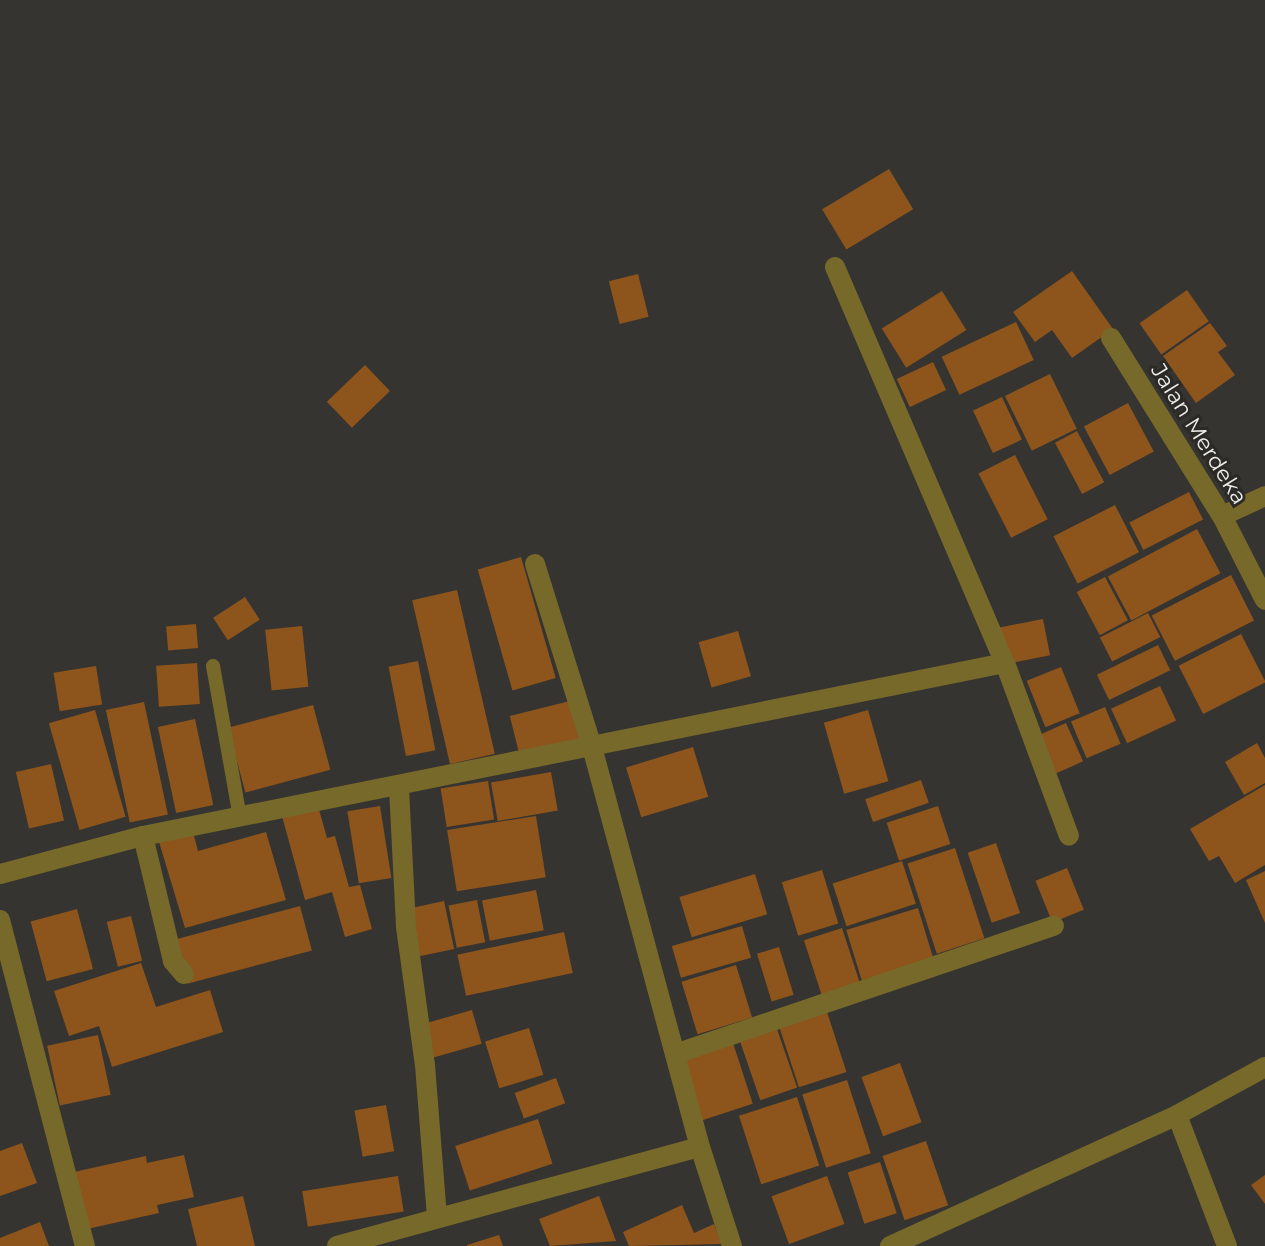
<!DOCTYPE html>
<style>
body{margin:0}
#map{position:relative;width:1265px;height:1246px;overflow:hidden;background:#363430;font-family:Montserrat,sans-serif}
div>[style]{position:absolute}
.building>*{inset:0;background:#8d541c;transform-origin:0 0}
.service>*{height:14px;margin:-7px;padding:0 7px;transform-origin:7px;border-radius:7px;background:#76692a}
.minor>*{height:20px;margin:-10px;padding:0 10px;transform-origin:10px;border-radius:10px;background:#76692a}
span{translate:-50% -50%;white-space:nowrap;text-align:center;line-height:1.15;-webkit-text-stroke:6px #2c2a26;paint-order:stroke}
.street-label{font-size:22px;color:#edece9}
</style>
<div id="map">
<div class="building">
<div style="left:889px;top:169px;width:47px;height:78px;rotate:59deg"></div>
<div style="clip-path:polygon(1072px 271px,1113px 329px,1072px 358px,1052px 330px,1035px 342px,1013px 312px)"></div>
<div style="left:638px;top:274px;width:44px;height:30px;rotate:76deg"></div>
<div style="left:1187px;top:290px;width:38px;height:58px;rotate:55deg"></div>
<div style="left:942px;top:291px;width:46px;height:71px;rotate:58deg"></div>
<div style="left:1016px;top:322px;width:42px;height:82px;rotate:65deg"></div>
<div style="clip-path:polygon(1210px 323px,1227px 346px,1218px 352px,1235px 375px,1196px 403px,1163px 356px)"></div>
<div style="left:933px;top:362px;width:31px;height:40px;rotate:65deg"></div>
<div style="left:365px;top:365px;width:36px;height:53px;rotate:46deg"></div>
<div style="left:1050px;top:374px;width:61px;height:50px;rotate:64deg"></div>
<div style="left:1002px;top:397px;width:47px;height:32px;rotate:65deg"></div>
<div style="left:1128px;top:403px;width:55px;height:50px;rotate:62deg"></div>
<div style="left:1077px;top:431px;width:58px;height:25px;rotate:62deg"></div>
<div style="left:1015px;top:455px;width:72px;height:41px;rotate:63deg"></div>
<div style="left:1189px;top:492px;width:31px;height:67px;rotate:63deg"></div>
<div style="left:1115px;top:505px;width:53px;height:69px;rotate:63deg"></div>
<div style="left:1197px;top:529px;width:50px;height:101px;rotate:62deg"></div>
<div style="left:521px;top:557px;width:126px;height:45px;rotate:74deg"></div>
<div style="left:1231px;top:575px;width:51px;height:89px;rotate:63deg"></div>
<div style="left:1105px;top:577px;width:49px;height:32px;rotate:62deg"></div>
<div style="left:457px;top:590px;width:168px;height:46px;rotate:77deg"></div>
<div style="left:245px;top:597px;width:27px;height:38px;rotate:57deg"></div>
<div style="left:1148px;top:613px;width:27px;height:54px;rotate:63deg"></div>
<div style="left:1043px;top:619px;width:37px;height:44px;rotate:79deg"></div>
<div style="left:196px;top:624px;width:24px;height:30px;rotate:85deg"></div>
<div style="left:302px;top:626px;width:61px;height:37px;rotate:84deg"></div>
<div style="left:738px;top:631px;width:47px;height:41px;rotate:74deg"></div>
<div style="left:1241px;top:634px;width:54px;height:70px;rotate:63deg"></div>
<div style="left:1158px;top:645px;width:28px;height:68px;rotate:64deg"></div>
<div style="left:418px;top:661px;width:91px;height:30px;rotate:79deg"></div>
<div style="left:197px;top:663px;width:41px;height:41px;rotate:86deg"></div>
<div style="left:96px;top:666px;width:39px;height:43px;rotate:81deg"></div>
<div style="left:1061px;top:667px;width:50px;height:37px;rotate:68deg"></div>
<div style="left:1160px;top:686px;width:38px;height:54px;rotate:65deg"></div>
<div style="left:570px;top:701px;width:41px;height:62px;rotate:76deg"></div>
<div style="left:144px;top:702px;width:115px;height:39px;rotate:78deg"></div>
<div style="left:313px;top:705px;width:67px;height:88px;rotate:75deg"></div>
<div style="left:1105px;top:707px;width:40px;height:37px;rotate:67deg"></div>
<div style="left:95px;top:710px;width:111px;height:48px;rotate:74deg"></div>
<div style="left:868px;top:710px;width:74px;height:46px;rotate:74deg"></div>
<div style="left:195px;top:719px;width:88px;height:38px;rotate:78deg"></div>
<div style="left:1066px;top:723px;width:42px;height:33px;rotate:66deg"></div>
<div style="clip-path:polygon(1257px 743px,1265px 758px,1265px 783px,1244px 795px,1225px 762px)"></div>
<div style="left:693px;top:747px;width:52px;height:70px;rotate:73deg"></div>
<div style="left:51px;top:764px;width:58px;height:36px;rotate:77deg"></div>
<div style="left:551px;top:772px;width:39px;height:61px;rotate:80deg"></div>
<div style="left:921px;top:780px;width:24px;height:59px;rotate:71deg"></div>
<div style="left:488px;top:781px;width:39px;height:48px;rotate:81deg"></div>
<div style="clip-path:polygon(1265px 785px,1265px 865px,1235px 883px,1219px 856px,1209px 861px,1190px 829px)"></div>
<div style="clip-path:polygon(318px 806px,327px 838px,335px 836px,349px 887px,360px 885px,372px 929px,345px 937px,332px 892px,305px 900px,282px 816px)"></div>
<div style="left:380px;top:806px;width:73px;height:33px;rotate:81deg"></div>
<div style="left:938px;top:806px;width:40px;height:54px;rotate:72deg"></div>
<div style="left:536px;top:816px;width:62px;height:90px;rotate:81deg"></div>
<div style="clip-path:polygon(193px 832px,198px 851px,266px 832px,286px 900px,185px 928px,159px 842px)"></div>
<div style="left:996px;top:843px;width:74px;height:30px;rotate:71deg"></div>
<div style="left:955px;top:848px;width:95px;height:50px;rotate:72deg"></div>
<div style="left:902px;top:861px;width:45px;height:73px;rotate:72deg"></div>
<div style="left:1067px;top:868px;width:45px;height:34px;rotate:68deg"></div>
<div style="left:822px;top:870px;width:56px;height:42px;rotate:73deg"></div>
<div style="clip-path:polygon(1265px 871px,1265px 923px,1246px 880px)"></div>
<div style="left:755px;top:874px;width:42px;height:79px;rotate:73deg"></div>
<div style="left:536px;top:890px;width:41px;height:55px;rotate:79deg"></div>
<div style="left:477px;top:900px;width:43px;height:29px;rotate:79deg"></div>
<div style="left:444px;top:901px;width:49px;height:38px;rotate:78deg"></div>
<div style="left:300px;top:906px;width:46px;height:128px;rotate:75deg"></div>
<div style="left:918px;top:908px;width:53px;height:75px;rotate:73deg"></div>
<div style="left:77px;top:909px;width:62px;height:48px;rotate:75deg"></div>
<div style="left:131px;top:916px;width:46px;height:25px;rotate:76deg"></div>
<div style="left:742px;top:926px;width:33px;height:73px;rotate:74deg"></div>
<div style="left:842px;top:928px;width:60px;height:40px;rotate:72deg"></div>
<div style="left:564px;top:932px;width:42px;height:109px;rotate:78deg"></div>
<div style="left:779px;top:947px;width:50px;height:23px;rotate:73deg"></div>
<div style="clip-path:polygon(141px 963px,156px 1007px,210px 990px,223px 1032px,112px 1067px,99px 1026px,69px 1036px,54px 991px)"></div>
<div style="left:736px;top:965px;width:55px;height:57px;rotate:73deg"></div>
<div style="left:472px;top:1010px;width:35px;height:50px;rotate:74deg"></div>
<div style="left:827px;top:1012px;width:63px;height:50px;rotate:72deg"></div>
<div style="left:529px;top:1028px;width:49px;height:46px;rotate:73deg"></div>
<div style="left:777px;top:1029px;width:62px;height:39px;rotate:71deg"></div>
<div style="left:98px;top:1035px;width:61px;height:52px;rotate:78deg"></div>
<div style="left:733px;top:1043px;width:64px;height:53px;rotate:72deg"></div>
<div style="left:900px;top:1063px;width:63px;height:41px;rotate:70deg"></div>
<div style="left:556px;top:1078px;width:27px;height:44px;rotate:70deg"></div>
<div style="left:847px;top:1080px;width:77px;height:47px;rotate:72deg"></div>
<div style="left:797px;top:1097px;width:72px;height:61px;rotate:72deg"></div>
<div style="left:386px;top:1105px;width:47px;height:32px;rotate:80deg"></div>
<div style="left:538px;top:1119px;width:47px;height:87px;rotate:72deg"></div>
<div style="left:926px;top:1141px;width:68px;height:46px;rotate:71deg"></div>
<div style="clip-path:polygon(22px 1143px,37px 1183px,0 1196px,0 1151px)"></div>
<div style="clip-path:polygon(184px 1155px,194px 1197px,157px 1205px,159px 1213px,87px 1229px,74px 1172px,146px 1156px,147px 1163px)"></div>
<div style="left:880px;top:1162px;width:54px;height:34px;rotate:72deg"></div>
<div style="clip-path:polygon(1265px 1175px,1265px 1204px,1251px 1185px)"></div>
<div style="left:398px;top:1176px;width:36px;height:97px;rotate:81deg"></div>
<div style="left:827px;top:1176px;width:51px;height:59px;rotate:70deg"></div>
<div style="clip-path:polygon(243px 1196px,255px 1246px,197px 1246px,188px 1209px)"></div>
<div style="clip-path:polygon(599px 1196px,616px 1241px,550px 1246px,539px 1219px)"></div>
<div style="clip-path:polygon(682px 1205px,694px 1233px,714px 1224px,722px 1244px,629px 1246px,623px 1232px)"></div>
<div style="clip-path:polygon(40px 1222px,49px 1246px,0 1246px,0 1238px)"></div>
<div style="clip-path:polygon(499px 1235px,503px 1246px,467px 1246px,467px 1245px)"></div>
</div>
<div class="service">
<div style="left:213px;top:666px;width:154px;rotate:79.9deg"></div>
</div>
<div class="minor">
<div style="left:835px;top:267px;width:431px;rotate:66.8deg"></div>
<div style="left:1111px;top:338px;width:210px;rotate:58.1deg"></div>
<div style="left:1222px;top:516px;width:94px;rotate:62.9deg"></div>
<div style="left:1222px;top:516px;width:47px;rotate:-24.9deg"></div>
<div style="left:535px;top:564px;width:192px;rotate:72.7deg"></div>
<div style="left:592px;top:747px;width:414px;rotate:74.9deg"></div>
<div style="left:700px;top:1147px;width:104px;rotate:72.1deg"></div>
<div style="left:399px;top:788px;width:139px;rotate:87.1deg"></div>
<div style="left:406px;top:927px;width:139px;rotate:82.2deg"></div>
<div style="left:425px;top:1065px;width:152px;rotate:85.5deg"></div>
<div style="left:143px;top:836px;width:129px;rotate:76.5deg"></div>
<div style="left:173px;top:961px;width:17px;rotate:50deg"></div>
<div style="left:0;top:874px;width:148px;rotate:-14.9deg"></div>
<div style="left:143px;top:836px;width:879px;rotate:-11.35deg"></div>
<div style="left:1005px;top:663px;width:184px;rotate:69.7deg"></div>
<div style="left:0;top:920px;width:337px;rotate:75.4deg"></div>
<div style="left:675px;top:1054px;width:400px;rotate:-18.7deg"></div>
<div style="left:1177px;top:1115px;width:140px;rotate:69.1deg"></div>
<div style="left:337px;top:1246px;width:376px;rotate:-15.3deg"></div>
<div style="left:890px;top:1246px;width:315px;rotate:-24.5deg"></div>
<div style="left:1177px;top:1115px;width:100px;rotate:-28.6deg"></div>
</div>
<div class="street-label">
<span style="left:1199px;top:434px;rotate:58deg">Jalan Merdeka</span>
</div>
</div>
